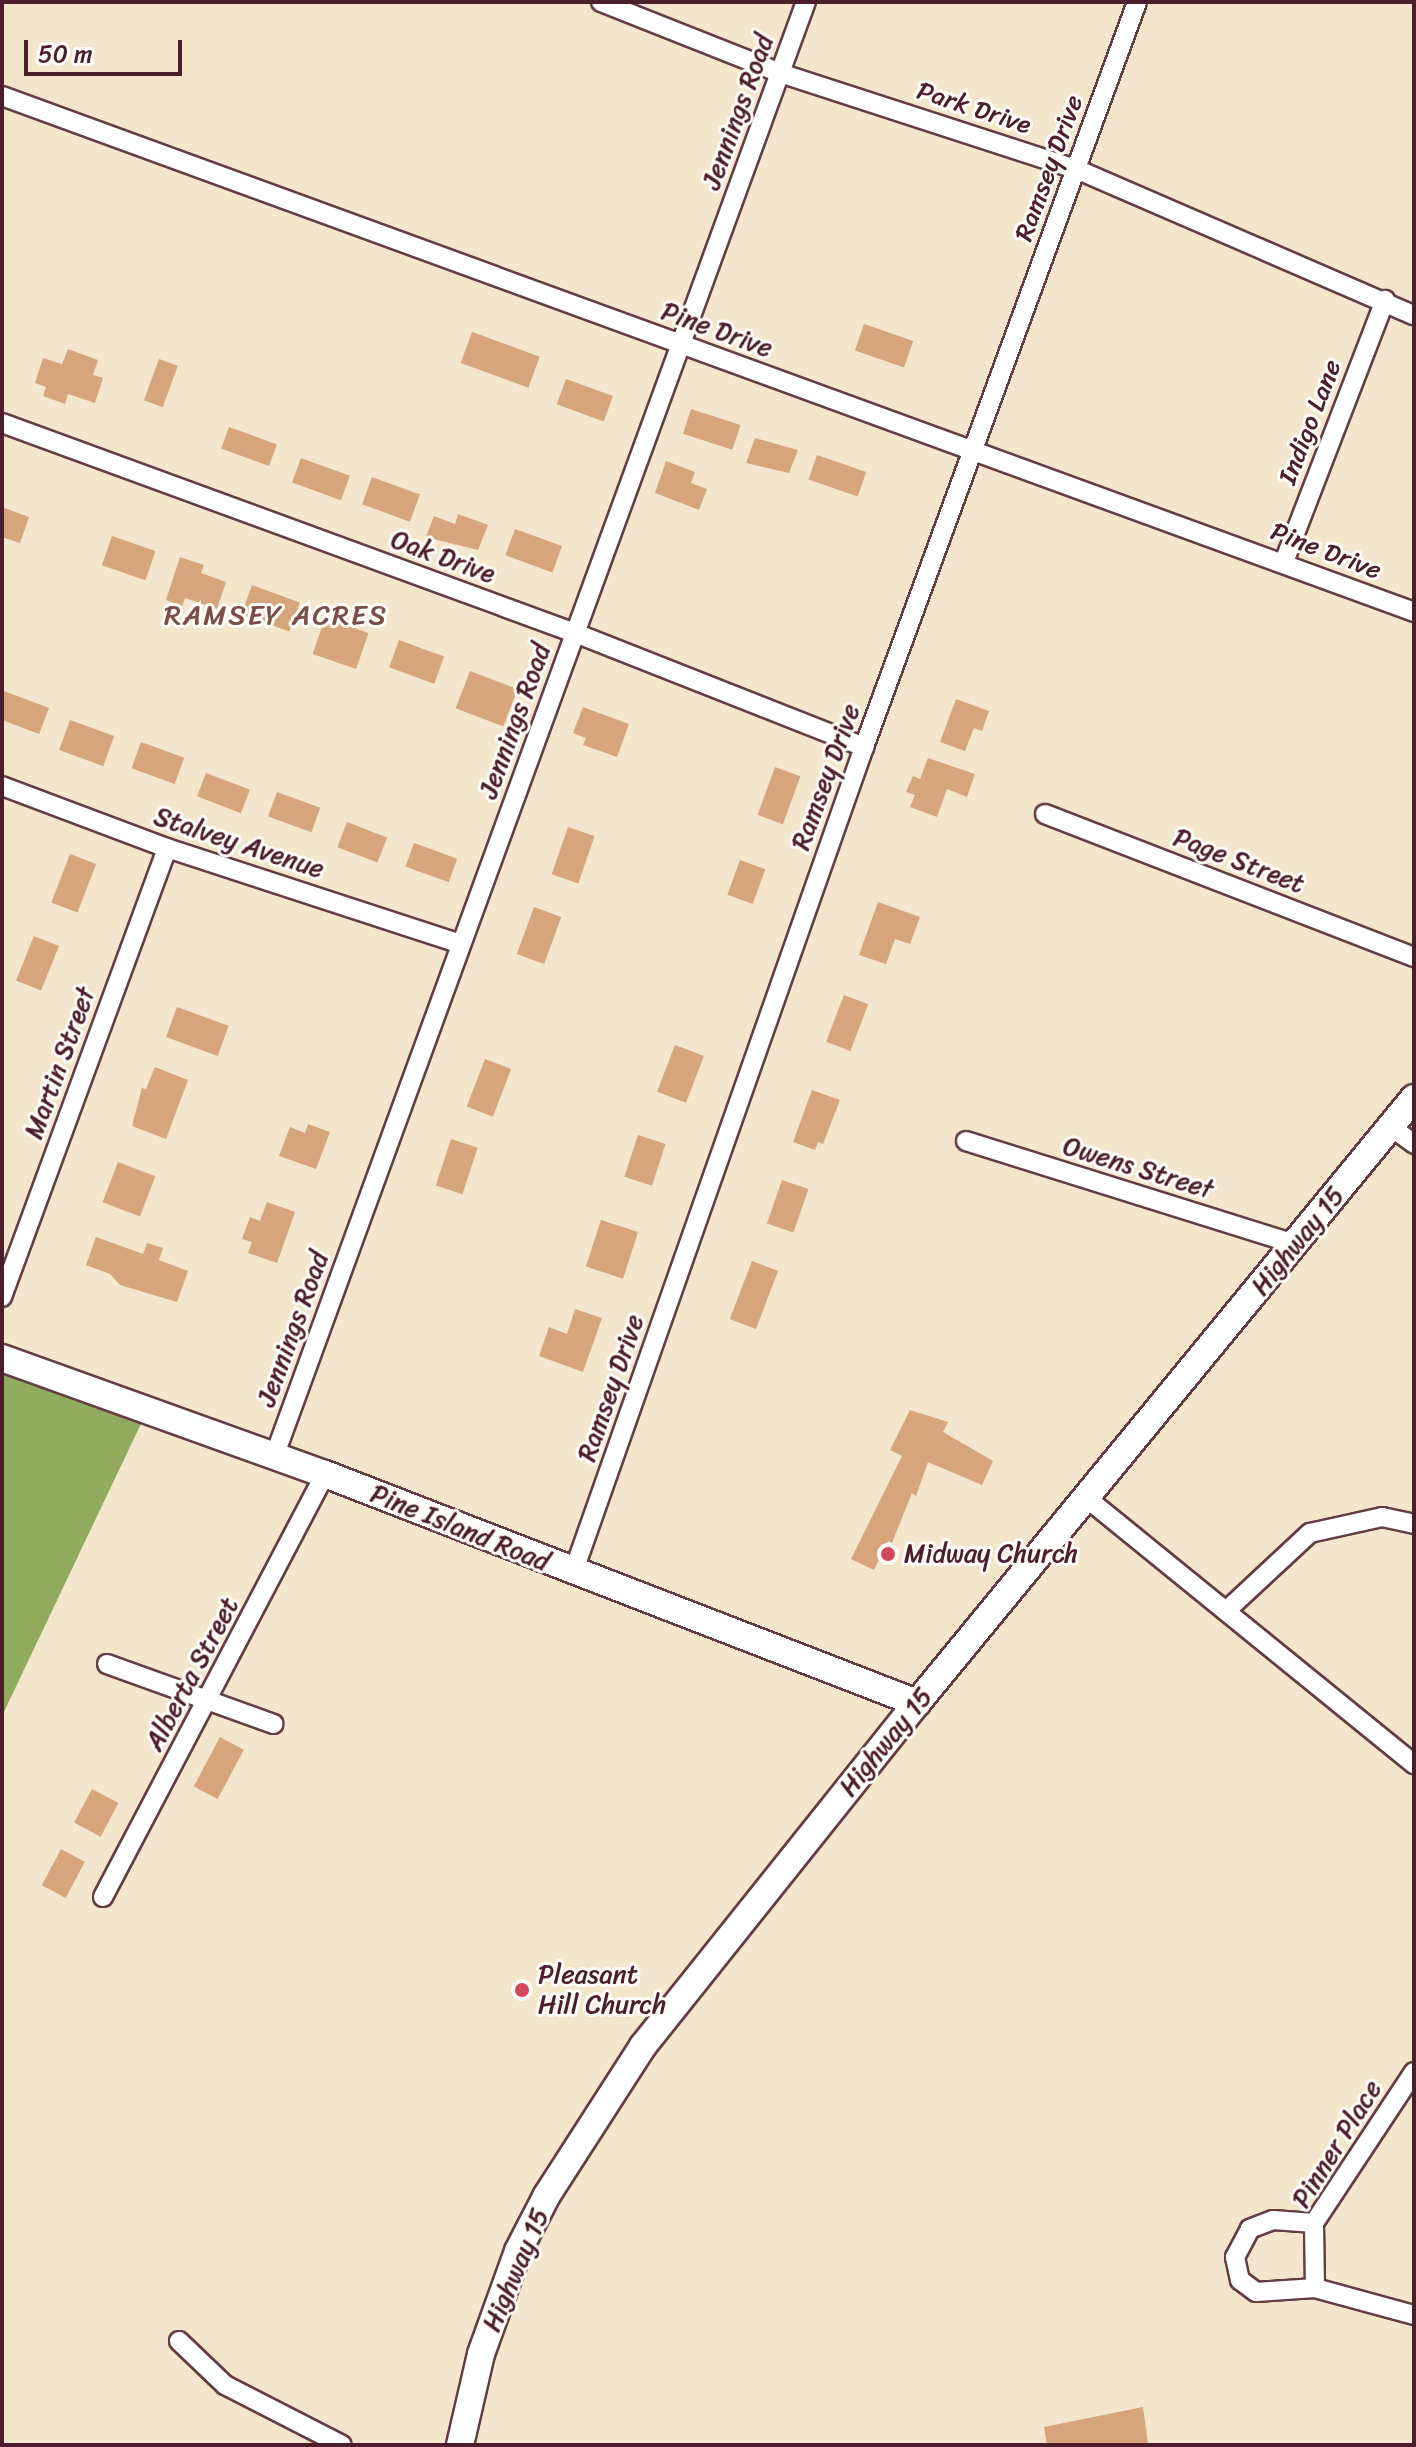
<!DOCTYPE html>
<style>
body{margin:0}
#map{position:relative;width:1416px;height:2447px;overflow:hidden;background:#f3e6cd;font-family:Sriracha,sans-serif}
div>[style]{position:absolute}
.forest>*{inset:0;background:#90ab5d}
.building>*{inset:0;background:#d6a57c;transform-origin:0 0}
.roads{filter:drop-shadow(2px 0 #633d43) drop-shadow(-2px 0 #633d43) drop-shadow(0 2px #633d43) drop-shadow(0 -2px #633d43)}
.street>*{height:18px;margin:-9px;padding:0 9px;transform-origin:9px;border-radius:9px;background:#fff}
.secondary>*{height:26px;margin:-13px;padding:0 13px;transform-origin:13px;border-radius:13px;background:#fff}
.dots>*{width:22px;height:22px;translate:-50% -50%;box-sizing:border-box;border:4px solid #fdfcf7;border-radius:50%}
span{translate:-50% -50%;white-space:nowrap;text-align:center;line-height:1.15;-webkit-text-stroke:6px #fdfcf7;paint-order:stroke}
.street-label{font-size:26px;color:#4a1f2b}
.poi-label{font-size:26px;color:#4a1f2b}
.left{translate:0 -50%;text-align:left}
.neighbourhood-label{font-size:28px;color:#7b4e47;letter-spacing:2px}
.frame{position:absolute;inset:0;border:4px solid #4a1f2b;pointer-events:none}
.scale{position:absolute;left:24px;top:40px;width:158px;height:36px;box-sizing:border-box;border:4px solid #4a1f2b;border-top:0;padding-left:10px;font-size:24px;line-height:28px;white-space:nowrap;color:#4a1f2b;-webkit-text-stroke:6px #fdfcf7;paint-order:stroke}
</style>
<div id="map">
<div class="forest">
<div style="clip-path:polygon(2px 1358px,148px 1409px,2px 1716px)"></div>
</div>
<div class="building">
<div style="left:864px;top:324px;width:52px;height:28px;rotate:19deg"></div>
<div style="left:472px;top:332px;width:72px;height:33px;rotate:20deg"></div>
<div style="clip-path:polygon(68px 349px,98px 360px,93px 375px,103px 378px,95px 403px,68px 394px,65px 404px,43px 396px,46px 387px,35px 383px,43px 358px,62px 364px)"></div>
<div style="left:159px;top:359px;width:20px;height:44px;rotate:20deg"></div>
<div style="left:566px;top:379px;width:50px;height:27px;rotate:20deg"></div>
<div style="left:691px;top:409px;width:52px;height:26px;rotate:18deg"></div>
<div style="left:229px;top:427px;width:51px;height:23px;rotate:20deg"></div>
<div style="clip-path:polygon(755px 438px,798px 450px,789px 473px,746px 463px)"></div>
<div style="left:817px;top:455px;width:52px;height:26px;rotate:19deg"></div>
<div style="left:301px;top:458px;width:52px;height:26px;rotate:20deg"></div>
<div style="clip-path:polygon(666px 461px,695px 472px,691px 483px,707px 489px,699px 510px,655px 493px)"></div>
<div style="left:372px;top:477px;width:51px;height:29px;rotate:20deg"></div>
<div style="clip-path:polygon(2px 507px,29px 517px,20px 543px,2px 537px)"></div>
<div style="clip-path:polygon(458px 514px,488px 525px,478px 550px,426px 537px,434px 516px,455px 524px)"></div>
<div style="left:515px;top:529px;width:50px;height:28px;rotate:20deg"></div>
<div style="left:112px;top:536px;width:46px;height:31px;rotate:19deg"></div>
<div style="clip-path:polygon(180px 557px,204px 565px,201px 573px,226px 582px,217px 609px,185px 598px,182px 606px,166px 600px)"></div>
<div style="left:252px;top:585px;width:51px;height:31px;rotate:20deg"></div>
<div style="left:325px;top:618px;width:46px;height:38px;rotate:19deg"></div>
<div style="left:399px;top:640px;width:48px;height:29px;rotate:20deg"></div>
<div style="left:470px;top:671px;width:51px;height:40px;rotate:21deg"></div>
<div style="clip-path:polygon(4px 691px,49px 708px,39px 734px,2px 720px)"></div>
<div style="clip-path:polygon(956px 699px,989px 711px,982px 731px,974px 728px,965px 751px,940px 742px)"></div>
<div style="clip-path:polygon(583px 707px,629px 724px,617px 757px,583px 745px,586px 738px,573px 733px)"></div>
<div style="left:70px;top:720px;width:47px;height:32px;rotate:20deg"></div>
<div style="left:141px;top:742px;width:46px;height:28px;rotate:20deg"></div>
<div style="clip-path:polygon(928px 758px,975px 774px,967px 797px,947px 789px,937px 817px,910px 807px,915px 795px,906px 792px,913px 776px,920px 779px)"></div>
<div style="left:775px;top:767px;width:27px;height:51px;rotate:20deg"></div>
<div style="left:206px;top:773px;width:47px;height:25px;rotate:21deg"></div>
<div style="left:277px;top:792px;width:46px;height:26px;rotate:20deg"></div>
<div style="left:347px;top:822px;width:43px;height:27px;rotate:21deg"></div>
<div style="left:568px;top:827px;width:28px;height:50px;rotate:19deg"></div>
<div style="left:414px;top:843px;width:46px;height:25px;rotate:20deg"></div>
<div style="left:70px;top:854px;width:28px;height:52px;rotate:21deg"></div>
<div style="left:740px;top:860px;width:27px;height:37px;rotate:20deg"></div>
<div style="clip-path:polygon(878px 902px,920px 917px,910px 944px,895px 939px,886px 964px,859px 955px)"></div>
<div style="left:534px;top:907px;width:29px;height:50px;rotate:20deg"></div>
<div style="left:34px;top:936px;width:27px;height:48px;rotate:22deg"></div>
<div style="left:844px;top:995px;width:26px;height:50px;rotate:21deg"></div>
<div style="left:177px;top:1007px;width:55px;height:32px;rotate:20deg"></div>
<div style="left:675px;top:1045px;width:31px;height:50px;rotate:21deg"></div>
<div style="left:485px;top:1059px;width:28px;height:51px;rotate:21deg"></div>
<div style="clip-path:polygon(155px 1067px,188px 1080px,166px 1139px,132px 1126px,142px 1088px,146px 1089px)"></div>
<div style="clip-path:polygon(812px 1090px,840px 1100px,823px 1144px,818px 1142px,815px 1150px,793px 1142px)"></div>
<div style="clip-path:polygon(308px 1124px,330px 1132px,316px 1169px,279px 1156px,290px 1127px,305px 1133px)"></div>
<div style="left:638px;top:1135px;width:29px;height:44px;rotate:18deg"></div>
<div style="left:451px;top:1139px;width:28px;height:49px;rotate:18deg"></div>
<div style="left:118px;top:1162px;width:40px;height:43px;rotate:21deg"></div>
<div style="left:782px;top:1180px;width:28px;height:46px;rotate:19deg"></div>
<div style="clip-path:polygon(267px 1202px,295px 1212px,277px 1263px,248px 1253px,252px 1242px,242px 1239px,250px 1217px,260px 1221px)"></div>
<div style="left:601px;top:1220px;width:39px;height:49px;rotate:18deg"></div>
<div style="clip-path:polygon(96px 1237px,143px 1254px,147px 1243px,163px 1248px,159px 1260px,188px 1271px,177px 1302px,120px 1285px,110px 1274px,86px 1265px)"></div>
<div style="left:752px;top:1261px;width:28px;height:62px;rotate:21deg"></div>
<div style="clip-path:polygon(575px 1309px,602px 1318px,583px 1372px,539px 1356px,549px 1327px,567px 1334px)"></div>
<div style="clip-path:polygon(910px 1410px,948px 1422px,943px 1432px,993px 1461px,982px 1485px,928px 1462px,916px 1496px,912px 1493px,892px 1543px,888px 1541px,874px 1570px,851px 1559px,902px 1456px,890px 1450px)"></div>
<div style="left:220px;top:1737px;width:27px;height:56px;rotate:28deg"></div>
<div style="left:92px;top:1789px;width:30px;height:38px;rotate:28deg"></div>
<div style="left:61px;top:1849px;width:27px;height:41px;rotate:28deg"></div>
<div style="clip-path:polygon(1143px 2407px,1148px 2444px,1047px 2445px,1044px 2427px)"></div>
</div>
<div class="roads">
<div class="street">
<div style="left:601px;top:2px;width:193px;rotate:21.6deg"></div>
<div style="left:780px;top:73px;width:311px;rotate:18deg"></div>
<div style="left:1076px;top:169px;width:368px;rotate:23.4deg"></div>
<div style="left:2px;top:96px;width:1503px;rotate:20.07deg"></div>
<div style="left:2px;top:423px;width:610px;rotate:20.13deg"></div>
<div style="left:575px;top:633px;width:311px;rotate:21.5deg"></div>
<div style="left:1284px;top:562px;width:281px;rotate:-68.9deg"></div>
<div style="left:2px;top:786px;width:176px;rotate:20.6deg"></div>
<div style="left:167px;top:848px;width:309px;rotate:18.1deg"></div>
<div style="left:1045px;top:814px;width:396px;rotate:21.2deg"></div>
<div style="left:1391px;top:1127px;width:29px;rotate:36deg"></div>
<div style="left:966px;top:1141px;width:345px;rotate:17.4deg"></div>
<div style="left:2px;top:1297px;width:478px;rotate:-69.8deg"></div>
<div style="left:274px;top:1457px;width:1549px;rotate:-69.92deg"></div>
<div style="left:1089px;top:1500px;width:419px;rotate:39.1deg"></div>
<div style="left:573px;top:1573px;width:876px;rotate:-70.59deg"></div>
<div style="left:864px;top:747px;width:793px;rotate:-69.87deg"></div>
<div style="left:1226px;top:1611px;width:115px;rotate:-42.9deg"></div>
<div style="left:1310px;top:1533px;width:74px;rotate:-12.5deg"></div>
<div style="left:1382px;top:1517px;width:33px;rotate:12deg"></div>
<div style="left:107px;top:1664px;width:177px;rotate:19.8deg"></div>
<div style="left:103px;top:1897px;width:478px;rotate:-62.3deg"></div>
<div style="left:1314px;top:2223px;width:41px;rotate:-175.8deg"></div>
<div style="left:1273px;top:2220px;width:25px;rotate:159deg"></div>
<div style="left:1250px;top:2229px;width:32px;rotate:118deg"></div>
<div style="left:1235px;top:2257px;width:24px;rotate:78deg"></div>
<div style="left:1240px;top:2280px;width:20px;rotate:37deg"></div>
<div style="left:1256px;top:2292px;width:59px;rotate:-3.9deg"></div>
<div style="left:1315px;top:2288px;width:103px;rotate:15.3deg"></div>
<div style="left:1315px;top:2288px;width:65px;rotate:-90.9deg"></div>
<div style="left:1314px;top:2223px;width:181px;rotate:-56.5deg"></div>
<div style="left:179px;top:2341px;width:64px;rotate:43.7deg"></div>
<div style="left:225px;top:2385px;width:131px;rotate:27.1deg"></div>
</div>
<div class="secondary">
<div style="left:2px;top:1358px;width:343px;rotate:19.8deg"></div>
<div style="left:325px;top:1474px;width:635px;rotate:21.15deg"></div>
<div style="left:460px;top:2445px;width:93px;rotate:-77deg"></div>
<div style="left:481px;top:2354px;width:109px;rotate:-70.2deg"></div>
<div style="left:518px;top:2251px;width:63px;rotate:-62.6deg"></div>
<div style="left:547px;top:2195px;width:177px;rotate:-57.2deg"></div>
<div style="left:643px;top:2046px;width:439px;rotate:-51.4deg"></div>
<div style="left:917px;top:1703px;width:783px;rotate:-50.6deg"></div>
</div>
</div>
<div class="dots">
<div style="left:888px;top:1554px;background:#d1495b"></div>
<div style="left:522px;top:1990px;background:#d1495b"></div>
</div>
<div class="street-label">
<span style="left:974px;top:108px;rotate:18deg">Park Drive</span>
<span style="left:738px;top:112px;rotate:-70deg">Jennings Road</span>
<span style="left:1049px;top:168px;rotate:-70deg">Ramsey Drive</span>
<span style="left:717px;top:330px;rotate:20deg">Pine Drive</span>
<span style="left:1310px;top:422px;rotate:-69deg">Indigo Lane</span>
<span style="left:1326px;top:551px;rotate:21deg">Pine Drive</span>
<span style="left:443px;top:557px;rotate:20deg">Oak Drive</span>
<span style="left:515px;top:721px;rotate:-70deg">Jennings Road</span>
<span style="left:826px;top:777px;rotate:-70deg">Ramsey Drive</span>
<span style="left:239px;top:843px;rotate:18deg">Stalvey Avenue</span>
<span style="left:1239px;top:861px;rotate:21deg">Page Street</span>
<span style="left:60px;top:1063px;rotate:-70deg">Martin Street</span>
<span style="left:1138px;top:1168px;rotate:17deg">Owens Street</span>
<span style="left:1298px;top:1241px;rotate:-51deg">Highway 15</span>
<span style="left:293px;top:1329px;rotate:-70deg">Jennings Road</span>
<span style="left:611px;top:1388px;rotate:-71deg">Ramsey Drive</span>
<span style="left:460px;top:1528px;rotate:22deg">Pine Island Road</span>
<span style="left:192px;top:1674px;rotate:-62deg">Alberta Street</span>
<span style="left:886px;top:1742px;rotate:-51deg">Highway 15</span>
<span style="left:1337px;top:2144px;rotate:-58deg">Pinner Place</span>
<span style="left:516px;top:2270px;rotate:-67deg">Highway 15</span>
</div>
<div class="poi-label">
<span class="left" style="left:904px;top:1554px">Midway Church</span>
<span class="left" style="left:538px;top:1990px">Pleasant<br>Hill Church</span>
</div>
<div class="neighbourhood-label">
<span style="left:276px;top:615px">RAMSEY ACRES</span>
</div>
<div class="frame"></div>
<div class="scale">50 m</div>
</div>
